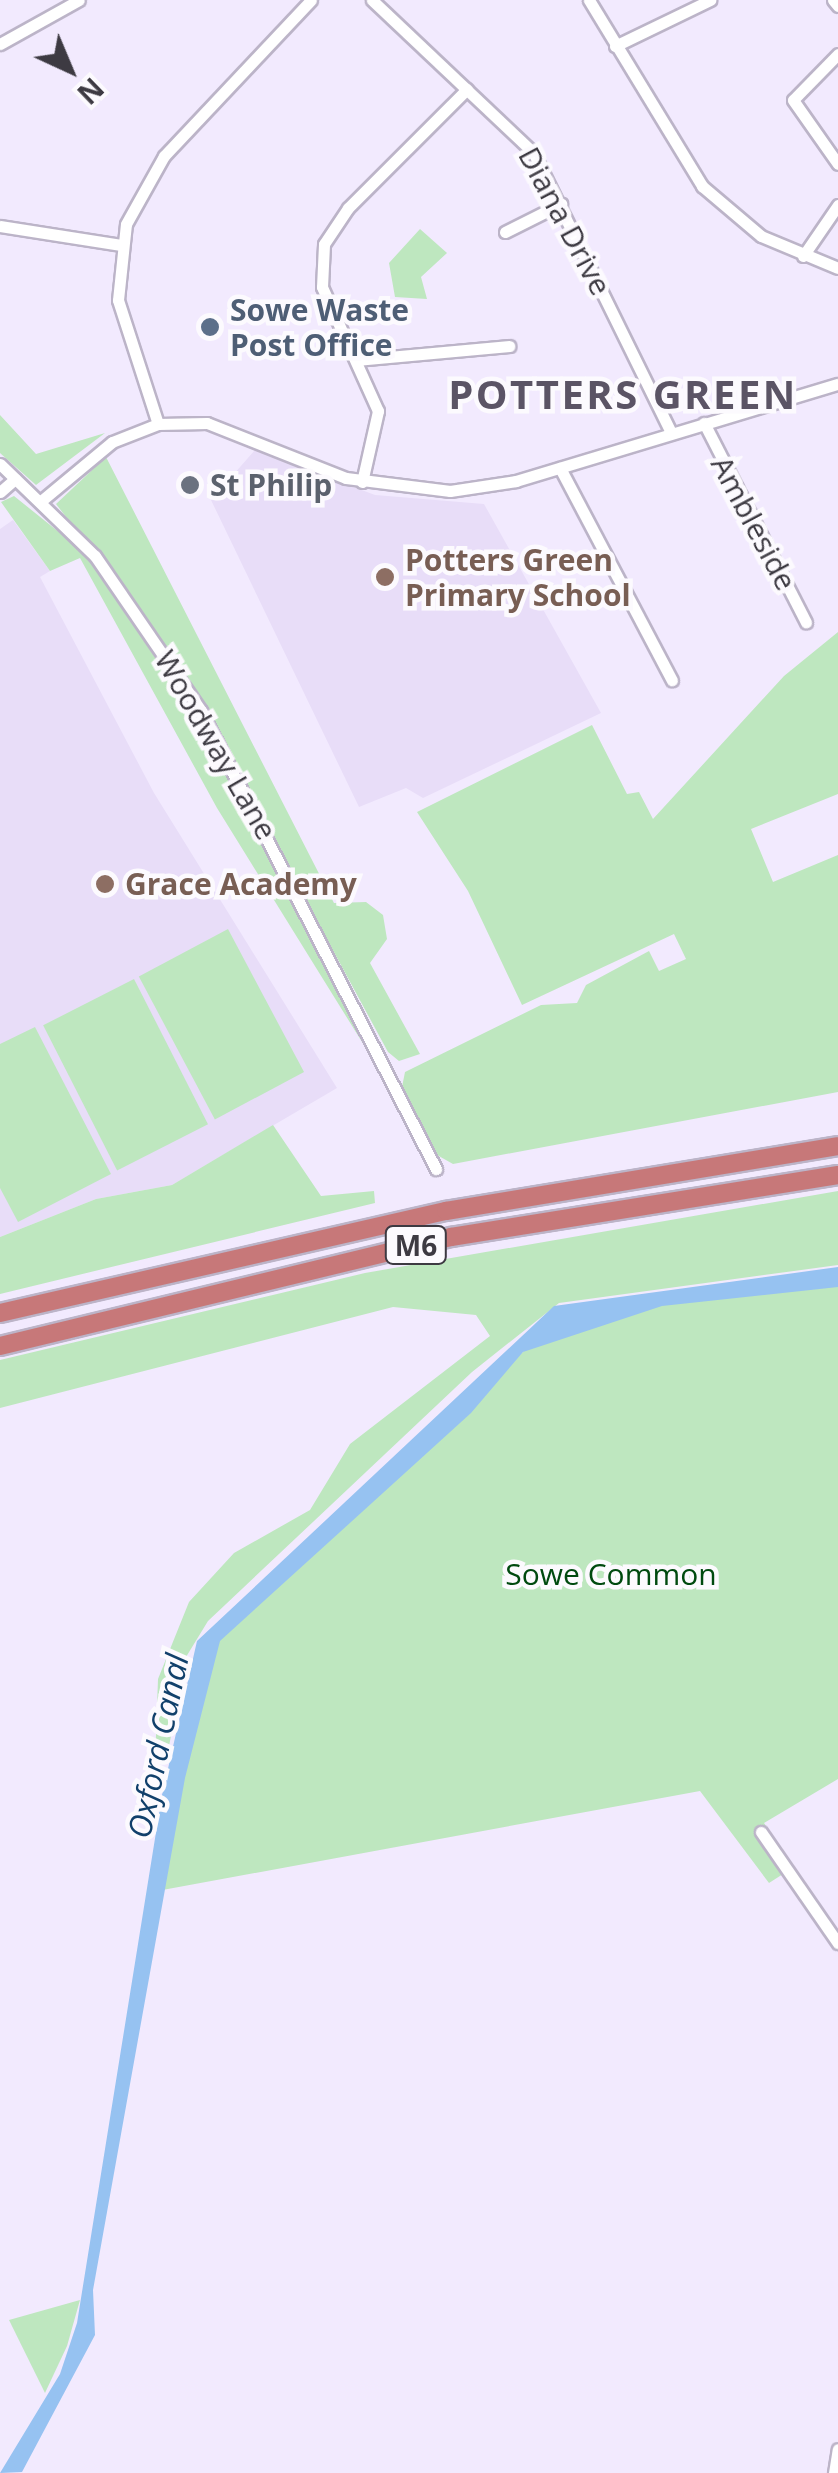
<!DOCTYPE html>
<style>
body{margin:0}
#map{position:relative;width:838px;height:2473px;overflow:hidden;background:#f2eafe;font-family:"Open Sans",sans-serif}
div>[style]{position:absolute}
.built>*{inset:0;background:#e8ddf8}
.green>*{inset:0;background:#bee7bf;transform-origin:0 0}
.water>*{inset:0;background:#96c2f1}
.roads{filter:drop-shadow(2px 0 #bcb4c8) drop-shadow(-2px 0 #bcb4c8) drop-shadow(0 2px #bcb4c8) drop-shadow(0 -2px #bcb4c8)}
.minor>*{height:11px;margin:-5.5px;padding:0 5.5px;transform-origin:5.5px;border-radius:5.5px;background:#fff}
.highway>*{height:18px;margin:-9px;padding:0 9px;transform-origin:9px;border-radius:9px;background:#c77879}
.dots>*{width:28px;height:28px;translate:-50% -50%;box-sizing:border-box;border:5px solid #fcfafe;border-radius:50%}
span{translate:-50% -50%;white-space:nowrap;text-align:center;line-height:1.15;-webkit-text-stroke:9px #fcfafe;paint-order:stroke}
.shield-label span{padding:2px 8px;background:#fcfafe;border:2px solid;border-radius:8px;-webkit-text-stroke-width:0}
.shield-label{font-size:28px;color:#3d3a42;font-weight:700}
.street-label{font-size:30px;color:#3d3a42}
.service-label{font-size:30px;color:#4e5e75;font-weight:700}
.left{translate:0 -50%;text-align:left}
.worship-label{font-size:30px;color:#5b616d;font-weight:700}
.education-label{font-size:30px;color:#785e54;font-weight:700}
.park-label{font-size:30px;color:#004a0f}
.water-label{font-size:32px;color:#11406b;font-style:italic}
.district-label{font-size:40px;color:#5b5465;font-weight:700;letter-spacing:2.5px}
.north{position:absolute;left:20px;top:20px;width:100px;height:100px;-webkit-text-stroke:8px #fcfafe;paint-order:stroke;rotate:136deg;font-size:28px;font-weight:700;line-height:40px;text-align:center;color:#3d3a42}
.north::after{content:'';display:block;margin:auto;width:35px;height:45px;background:#3d3a42;clip-path:polygon(50% 0,100% 100%,50% 72%,0 100%)}
</style>
<div id="map">
<div class="built">
<div style="clip-path:polygon(255px 450px,375px 495px,484px 504px,601px 713px,423px 798px,406px 788px,359px 807px,211px 500px)"></div>
<div style="clip-path:polygon(13px 520px,50px 571px,40px 577px,154px 793px,337px 1088px,172px 1185px,96px 1199px,0 1237px,0 529px)"></div>
</div>
<div class="green">
<div style="clip-path:polygon(420px 229px,447px 253px,421px 277px,427px 299px,395px 297px,389px 263px)"></div>
<div style="clip-path:polygon(0 415px,36px 454px,105px 433px,36px 485px,0 453px)"></div>
<div style="clip-path:polygon(106px 457px,334px 903px,366px 902px,383px 915px,387px 939px,370px 963px,420px 1054px,399px 1061px,388px 1052px,173px 655px,56px 504px)"></div>
<div style="clip-path:polygon(14px 496px,85px 553px,206px 733px,380px 1071px,217px 808px,80px 558px,50px 571px,1px 502px)"></div>
<div style="clip-path:polygon(838px 632px,838px 794px,751px 829px,773px 882px,838px 855px,838px 1092px,453px 1164px,437px 1155px,402px 1087px,405px 1072px,541px 1005px,577px 1003px,586px 985px,649px 951px,659px 971px,686px 959px,674px 934px,522px 1005px,468px 891px,417px 812px,592px 725px,627px 794px,639px 792px,653px 819px,784px 676px)"></div>
<div style="left:228px;top:929px;width:162px;height:101px;rotate:62deg"></div>
<div style="left:134px;top:979px;width:163px;height:102px;rotate:63deg"></div>
<div style="clip-path:polygon(35px 1027px,111px 1174px,18px 1222px,0 1188px,0 1044px)"></div>
<div style="clip-path:polygon(273px 1125px,321px 1196px,374px 1191px,375px 1203px,0 1294px,0 1237px,96px 1199px,172px 1185px)"></div>
<div style="clip-path:polygon(838px 1191px,838px 1265px,559px 1303px,472px 1372px,208px 1621px,186px 1657px,166px 1762px,155px 1763px,158px 1679px,189px 1602px,234px 1553px,310px 1510px,350px 1444px,490px 1336px,476px 1315px,393px 1307px,0 1408px,0 1360px,365px 1273px)"></div>
<div style="clip-path:polygon(838px 1276px,838px 1779px,764px 1823px,794px 1867px,769px 1883px,700px 1791px,157px 1891px,204px 1648px,414px 1447px,556px 1323px)"></div>
<div style="clip-path:polygon(80px 2300px,67px 2346px,45px 2393px,9px 2320px)"></div>
</div>
<div class="water">
<div style="clip-path:polygon(838px 1267px,838px 1287px,662px 1306px,523px 1352px,471px 1413px,220px 1641px,185px 1778px,93px 2290px,95px 2335px,22px 2472px,0 2473px,60px 2374px,77px 2323px,162px 1795px,197px 1641px,554px 1306px)"></div>
</div>
<div class="roads">
<div class="minor">
<div style="left:372px;top:0;width:221px;rotate:43.4deg"></div>
<div style="left:533px;top:152px;width:313px;rotate:63.8deg"></div>
<div style="left:589px;top:0;width:218px;rotate:58.7deg"></div>
<div style="left:702px;top:186px;width:77px;rotate:40.3deg"></div>
<div style="left:761px;top:236px;width:83px;rotate:22.6deg"></div>
<div style="left:833px;top:0;width:8px;rotate:50deg"></div>
<div style="left:0;top:44px;width:90px;rotate:-29.1deg"></div>
<div style="left:615px;top:46px;width:106px;rotate:-25.8deg"></div>
<div style="left:838px;top:54px;width:64px;rotate:134.4deg"></div>
<div style="left:793px;top:100px;width:78px;rotate:54.9deg"></div>
<div style="left:0;top:226px;width:122px;rotate:8.9deg"></div>
<div style="left:505px;top:232px;width:63px;rotate:-26.6deg"></div>
<div style="left:803px;top:256px;width:62px;rotate:-55.5deg"></div>
<div style="left:356px;top:360px;width:154px;rotate:-5.2deg"></div>
<div style="left:704px;top:423px;width:224px;rotate:62.9deg"></div>
<div style="left:158px;top:424px;width:130px;rotate:-107.9deg"></div>
<div style="left:118px;top:300px;width:76px;rotate:-84deg"></div>
<div style="left:126px;top:224px;width:78px;rotate:-60.8deg"></div>
<div style="left:164px;top:156px;width:214px;rotate:-46.7deg"></div>
<div style="left:0;top:464px;width:132px;rotate:44.1deg"></div>
<div style="left:95px;top:556px;width:188px;rotate:55.6deg"></div>
<div style="left:201px;top:711px;width:515px;rotate:62.84deg"></div>
<div style="left:560px;top:468px;width:240px;rotate:62.2deg"></div>
<div style="left:362px;top:482px;width:73px;rotate:-77.3deg"></div>
<div style="left:378px;top:411px;width:136px;rotate:-114.3deg"></div>
<div style="left:322px;top:287px;width:43px;rotate:-87.3deg"></div>
<div style="left:324px;top:244px;width:43px;rotate:-56.3deg"></div>
<div style="left:348px;top:208px;width:168px;rotate:-45deg"></div>
<div style="left:0;top:492px;width:20px;rotate:-41deg"></div>
<div style="left:41px;top:501px;width:92px;rotate:-39.7deg"></div>
<div style="left:112px;top:442px;width:49px;rotate:-21.4deg"></div>
<div style="left:158px;top:424px;width:49px;rotate:-1.2deg"></div>
<div style="left:207px;top:423px;width:149px;rotate:21.6deg"></div>
<div style="left:346px;top:478px;width:105px;rotate:7.1deg"></div>
<div style="left:450px;top:491px;width:67px;rotate:-8.6deg"></div>
<div style="left:516px;top:481px;width:336px;rotate:-16.8deg"></div>
<div style="left:761px;top:1832px;width:135px;rotate:55.3deg"></div>
<div style="left:834px;top:2473px;width:24px;rotate:-81deg"></div>
</div>
<div class="highway">
<div style="left:0;top:1313px;width:458px;rotate:-12.9deg"></div>
<div style="left:446px;top:1211px;width:397px;rotate:-9.4deg"></div>
<div style="left:0;top:1346px;width:464px;rotate:-13.6deg"></div>
<div style="left:451px;top:1237px;width:392px;rotate:-9.1deg"></div>
</div>
</div>
<div class="dots">
<div style="left:210px;top:327px;background:#5c6f8a"></div>
<div style="left:190px;top:485px;background:#6b7280"></div>
<div style="left:385px;top:577px;background:#8d6e63"></div>
<div style="left:105px;top:884px;background:#8d6e63"></div>
</div>
<div class="shield-label">
<span style="left:416px;top:1245px">M6</span>
</div>
<div class="street-label">
<span style="left:565px;top:221px;rotate:62deg">Diana Drive</span>
<span style="left:754px;top:523px;rotate:62deg">Ambleside</span>
<span style="left:216px;top:745px;rotate:60deg">Woodway Lane</span>
</div>
<div class="service-label">
<span class="left" style="left:230px;top:327px">Sowe Waste<br>Post Office</span>
</div>
<div class="worship-label">
<span class="left" style="left:210px;top:485px">St Philip</span>
</div>
<div class="education-label">
<span class="left" style="left:405px;top:577px">Potters Green<br>Primary School</span>
<span class="left" style="left:125px;top:884px">Grace Academy</span>
</div>
<div class="park-label">
<span style="left:611px;top:1574px">Sowe Common</span>
</div>
<div class="water-label">
<span style="left:158px;top:1746px;rotate:-78deg">Oxford Canal</span>
</div>
<div class="district-label">
<span style="left:623px;top:394px">POTTERS GREEN</span>
</div>
<div class="north">N</div>
</div>
